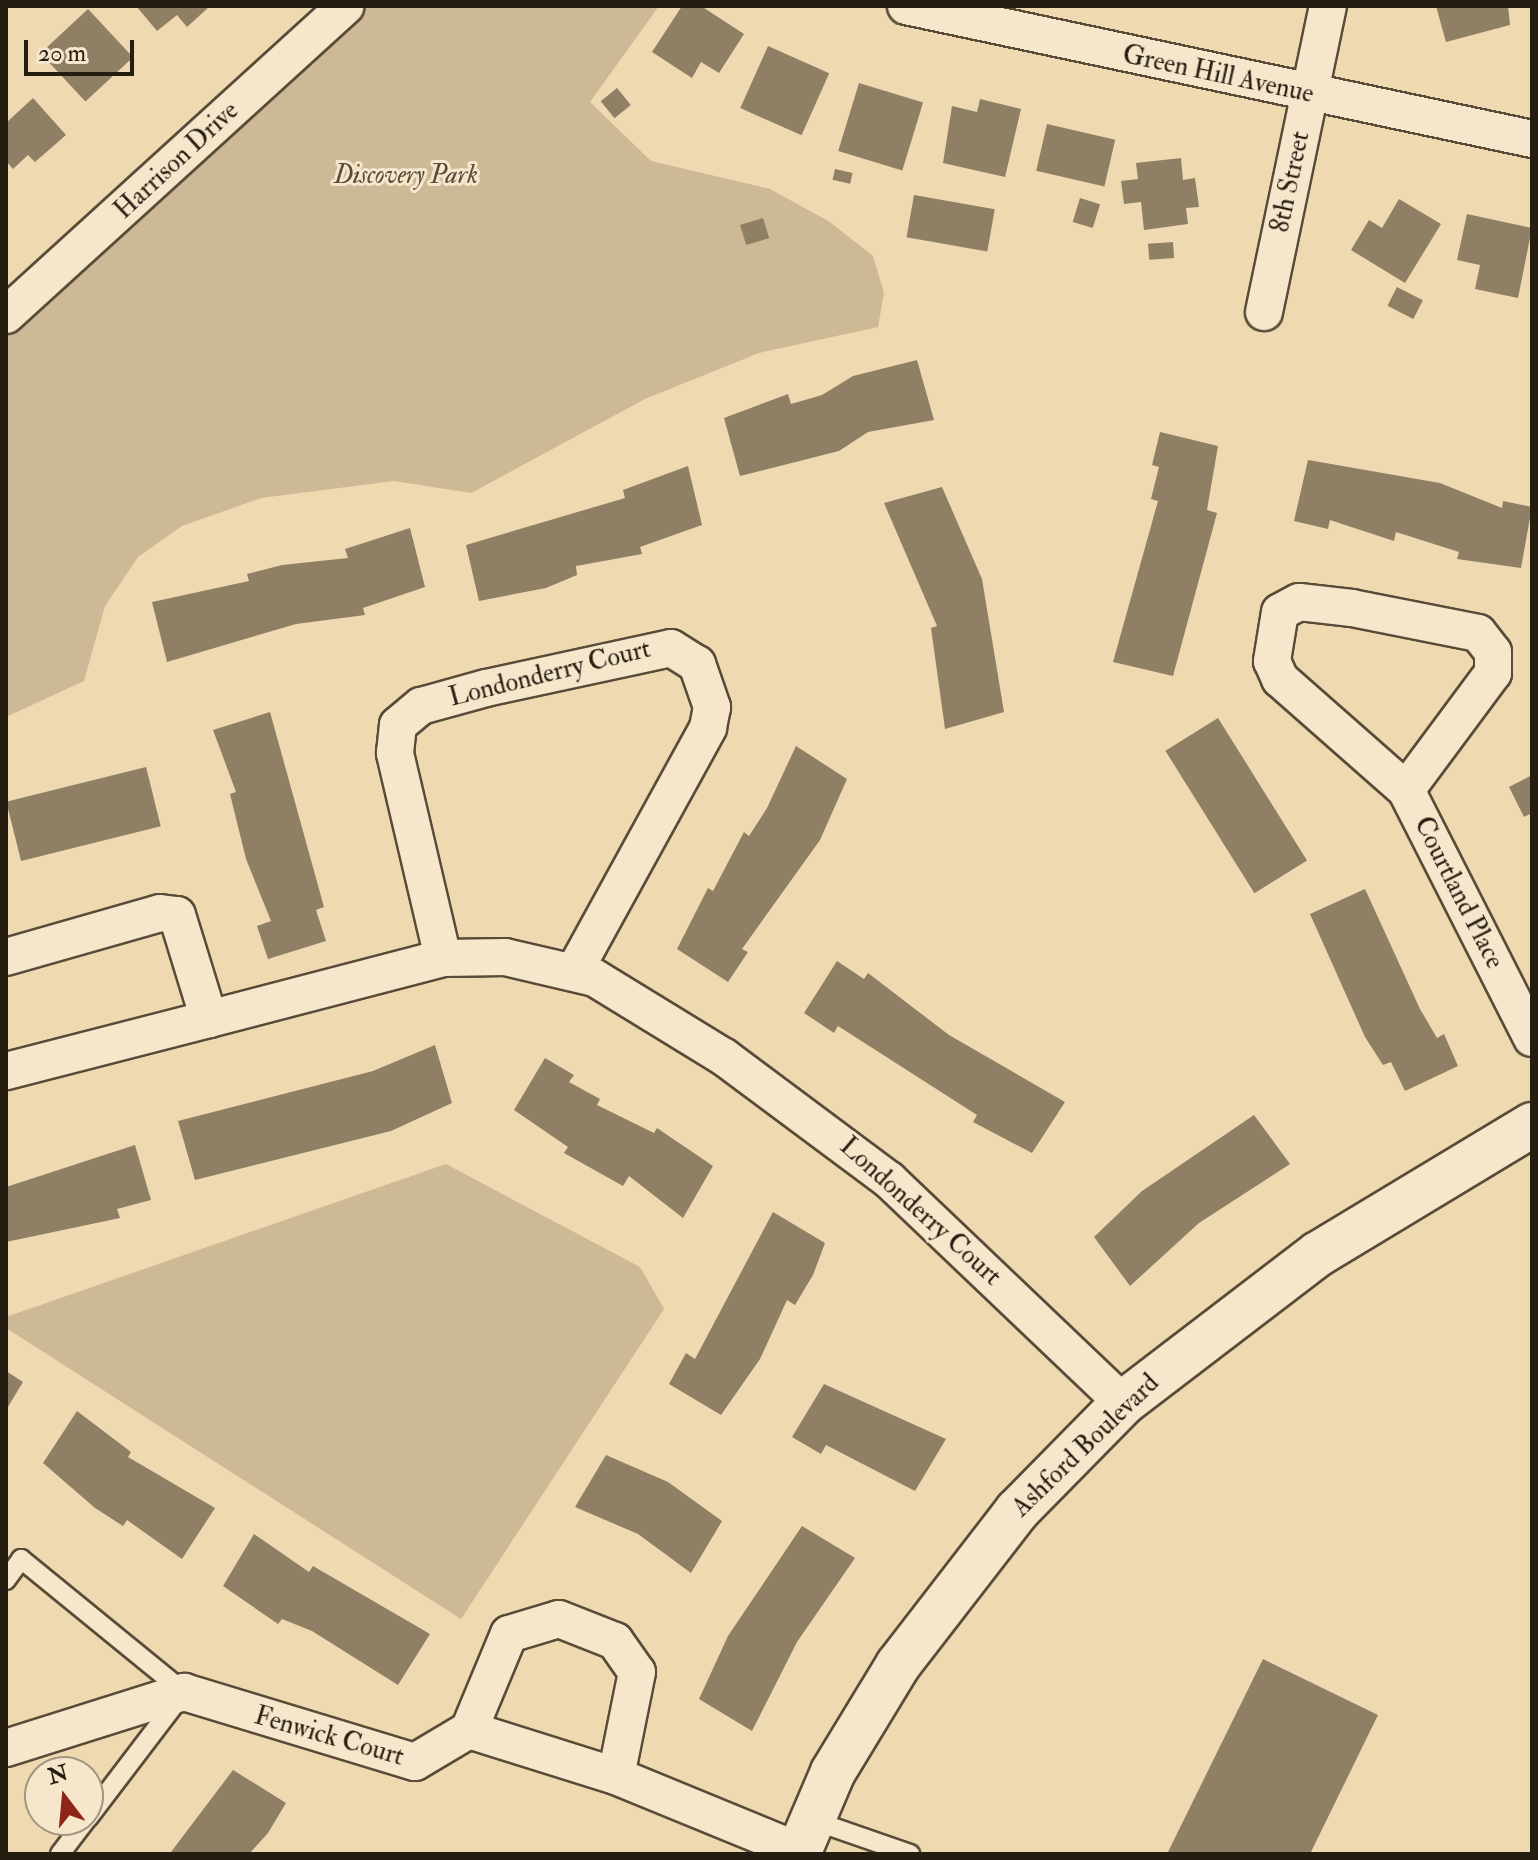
<!DOCTYPE html>
<style>
body{margin:0}
#map{position:relative;width:1538px;height:1860px;overflow:hidden;background:#efd9b1;font-family:"IM FELL Double Pica",serif}
div>[style]{position:absolute}
.green>*{inset:0;background:#cdb996}
.building>*{inset:0;background:#8f7f64;transform-origin:0 0}
.roads{filter:drop-shadow(2px 0 #584c39) drop-shadow(-2px 0 #584c39) drop-shadow(0 2px #584c39) drop-shadow(0 -2px #584c39)}
.service>*{height:18px;margin:-9px;padding:0 9px;transform-origin:9px;border-radius:9px;background:#f5e6cc}
.minor>*{height:36px;margin:-18px;padding:0 18px;transform-origin:18px;border-radius:18px;background:#f5e6cc}
.tertiary>*{height:44px;margin:-22px;padding:0 22px;transform-origin:22px;border-radius:22px;background:#f5e6cc}
span{translate:-50% -50%;white-space:nowrap;text-align:center;line-height:1.15;-webkit-text-stroke:6px #f5e6cc;paint-order:stroke}
.street-label{font-size:26px;color:#261d11}
.park-label{font-size:26px;color:#584c39;font-style:italic}
.frame{position:absolute;inset:0;border:8px solid #261d11;pointer-events:none}
.north{position:absolute;left:24px;top:1756px;width:80px;height:80px;box-sizing:border-box;background:#f5e6cc;border:2px solid #a29681;border-radius:50%;rotate:344deg;font-size:22px;font-weight:700;line-height:32px;text-align:center;color:#261d11}
.north::after{content:'';display:block;margin:auto;width:28px;height:36px;background:#8f2418;clip-path:polygon(50% 0,100% 100%,50% 72%,0 100%)}
.scale{position:absolute;left:24px;top:40px;width:110px;height:36px;box-sizing:border-box;border:4px solid #261d11;border-top:0;padding-left:10px;font-size:24px;line-height:28px;white-space:nowrap;color:#261d11;-webkit-text-stroke:6px #f5e6cc;paint-order:stroke}
</style>
<div id="map">
<div class="green">
<div style="clip-path:polygon(354px 6px,659px 6px,590px 102px,651px 161px,770px 189px,830px 222px,873px 256px,884px 293px,878px 327px,759px 353px,645px 399px,471px 493px,394px 481px,261px 498px,182px 526px,138px 557px,105px 606px,84px 681px,6px 717px,6px 314px)"></div>
<div style="clip-path:polygon(446px 1164px,640px 1267px,664px 1309px,461px 1619px,6px 1328px,6px 1317px)"></div>
</div>
<div class="building">
<div style="clip-path:polygon(136px 6px,210px 6px,187px 27px,177px 15px,157px 31px)"></div>
<div style="clip-path:polygon(682px 6px,701px 6px,744px 34px,719px 73px,701px 62px,692px 78px,652px 52px)"></div>
<div style="clip-path:polygon(1436px 6px,1508px 6px,1510px 25px,1446px 42px)"></div>
<div style="left:88px;top:9px;width:66px;height:65px;rotate:47deg"></div>
<div style="left:768px;top:46px;width:67px;height:68px;rotate:24deg"></div>
<div style="left:859px;top:83px;width:67px;height:71px;rotate:17deg"></div>
<div style="left:617px;top:88px;width:22px;height:21px;rotate:51deg"></div>
<div style="clip-path:polygon(33px 98px,66px 135px,35px 162px,28px 155px,13px 169px,6px 161px,6px 123px)"></div>
<div style="clip-path:polygon(980px 99px,1021px 109px,1005px 177px,943px 163px,952px 106px,977px 112px)"></div>
<div style="left:1047px;top:124px;width:70px;height:48px;rotate:13deg"></div>
<div style="clip-path:polygon(1181px 158px,1183px 180px,1195px 178px,1199px 207px,1186px 208px,1188px 224px,1144px 230px,1141px 202px,1124px 204px,1121px 181px,1138px 179px,1136px 163px)"></div>
<div style="left:835px;top:169px;width:18px;height:11px;rotate:13deg"></div>
<div style="left:914px;top:195px;width:82px;height:43px;rotate:10deg"></div>
<div style="left:1080px;top:198px;width:21px;height:25px;rotate:17deg"></div>
<div style="clip-path:polygon(1399px 199px,1441px 224px,1405px 283px,1351px 250px,1369px 220px,1382px 228px)"></div>
<div style="clip-path:polygon(1467px 214px,1532px 228px,1518px 298px,1475px 289px,1480px 265px,1457px 260px)"></div>
<div style="left:763px;top:218px;width:21px;height:24px;rotate:73deg"></div>
<div style="left:1173px;top:242px;width:16px;height:25px;rotate:86deg"></div>
<div style="left:1397px;top:287px;width:29px;height:21px;rotate:27deg"></div>
<div style="clip-path:polygon(917px 360px,934px 420px,868px 432px,839px 451px,740px 476px,724px 418px,788px 394px,791px 404px,822px 395px,853px 376px)"></div>
<div style="clip-path:polygon(1160px 432px,1218px 446px,1207px 510px,1217px 513px,1173px 676px,1113px 662px,1158px 501px,1151px 499px,1159px 467px,1152px 465px)"></div>
<div style="clip-path:polygon(1308px 460px,1440px 483px,1502px 508px,1503px 501px,1532px 507px,1521px 568px,1457px 559px,1459px 552px,1396px 532px,1394px 541px,1330px 520px,1328px 529px,1294px 521px)"></div>
<div style="clip-path:polygon(688px 466px,702px 525px,640px 547px,642px 554px,576px 566px,577px 575px,546px 588px,479px 601px,466px 545px,625px 498px,623px 490px)"></div>
<div style="clip-path:polygon(942px 487px,982px 579px,1004px 712px,945px 729px,931px 628px,937px 626px,884px 503px)"></div>
<div style="clip-path:polygon(410px 528px,425px 587px,363px 608px,365px 615px,296px 624px,167px 662px,152px 602px,249px 581px,247px 574px,282px 565px,348px 558px,345px 549px)"></div>
<div style="clip-path:polygon(270px 712px,324px 907px,316px 910px,326px 941px,268px 959px,257px 926px,271px 921px,246px 859px,230px 794px,236px 792px,213px 730px)"></div>
<div style="left:1218px;top:718px;width:168px;height:62px;rotate:58deg"></div>
<div style="clip-path:polygon(796px 746px,847px 779px,820px 840px,742px 949px,748px 952px,728px 982px,677px 949px,708px 888px,713px 891px,744px 832px,749px 836px,767px 808px)"></div>
<div style="left:146px;top:767px;width:61px;height:144px;rotate:76deg"></div>
<div style="clip-path:polygon(1532px 775px,1532px 813px,1524px 817px,1509px 787px)"></div>
<div style="clip-path:polygon(1365px 889px,1420px 1009px,1437px 1038px,1444px 1034px,1458px 1066px,1405px 1091px,1391px 1062px,1383px 1065px,1365px 1037px,1310px 914px)"></div>
<div style="clip-path:polygon(837px 961px,864px 979px,868px 973px,949px 1035px,1065px 1102px,1032px 1153px,973px 1122px,977px 1115px,838px 1026px,834px 1033px,804px 1013px)"></div>
<div style="clip-path:polygon(435px 1045px,452px 1103px,391px 1131px,195px 1180px,178px 1121px,373px 1071px)"></div>
<div style="clip-path:polygon(545px 1058px,574px 1075px,569px 1082px,600px 1099px,597px 1105px,654px 1133px,657px 1128px,713px 1166px,683px 1218px,629px 1176px,623px 1186px,564px 1153px,568px 1147px,514px 1110px)"></div>
<div style="clip-path:polygon(1254px 1115px,1290px 1164px,1199px 1223px,1130px 1286px,1094px 1237px,1142px 1191px)"></div>
<div style="clip-path:polygon(135px 1145px,151px 1200px,117px 1209px,120px 1218px,6px 1242px,6px 1187px)"></div>
<div style="clip-path:polygon(773px 1212px,825px 1243px,813px 1275px,795px 1305px,787px 1300px,760px 1359px,721px 1415px,669px 1384px,686px 1353px,695px 1359px)"></div>
<div style="clip-path:polygon(6px 1371px,23px 1382px,6px 1410px)"></div>
<div style="clip-path:polygon(824px 1384px,946px 1439px,915px 1491px,826px 1445px,821px 1454px,792px 1437px)"></div>
<div style="clip-path:polygon(77px 1411px,131px 1452px,128px 1457px,215px 1508px,182px 1559px,127px 1520px,123px 1526px,95px 1508px,43px 1463px)"></div>
<div style="clip-path:polygon(606px 1455px,668px 1482px,722px 1521px,691px 1573px,638px 1534px,575px 1507px)"></div>
<div style="clip-path:polygon(802px 1526px,855px 1558px,797px 1642px,752px 1731px,699px 1699px,728px 1636px)"></div>
<div style="clip-path:polygon(254px 1534px,309px 1572px,313px 1566px,430px 1634px,398px 1685px,312px 1631px,282px 1619px,278px 1624px,223px 1586px)"></div>
<div style="clip-path:polygon(1263px 1659px,1378px 1715px,1310px 1854px,1167px 1854px)"></div>
<div style="clip-path:polygon(233px 1770px,286px 1803px,268px 1833px,249px 1854px,171px 1852px)"></div>
</div>
<div class="roads">
<div class="service">
<div style="left:6px;top:1580px;width:26px;rotate:-54deg"></div>
<div style="left:21px;top:1559px;width:210px;rotate:39.2deg"></div>
<div style="left:184px;top:1692px;width:158px;rotate:127.3deg"></div>
<div style="left:812px;top:1820px;width:104px;rotate:19.1deg"></div>
<div style="left:60px;top:1854px;width:43px;rotate:-52.6deg"></div>
</div>
<div class="minor">
<div style="left:906px;top:6px;width:640px;rotate:11.99deg"></div>
<div style="left:1264px;top:312px;width:313px;rotate:-78.2deg"></div>
<div style="left:6px;top:315px;width:459px;rotate:-42.3deg"></div>
<div style="left:1406px;top:790px;width:146px;rotate:-53.4deg"></div>
<div style="left:1493px;top:673px;width:21px;rotate:-90deg"></div>
<div style="left:1493px;top:652px;width:24px;rotate:-128deg"></div>
<div style="left:1478px;top:633px;width:128px;rotate:-168.8deg"></div>
<div style="left:1352px;top:608px;width:53px;rotate:-173.5deg"></div>
<div style="left:1299px;top:602px;width:21px;rotate:152deg"></div>
<div style="left:1280px;top:612px;width:50px;rotate:99.3deg"></div>
<div style="left:1272px;top:661px;width:20px;rotate:66deg"></div>
<div style="left:1280px;top:679px;width:168px;rotate:41.4deg"></div>
<div style="left:1406px;top:790px;width:278px;rotate:63.1deg"></div>
<div style="left:6px;top:957px;width:160px;rotate:-15.9deg"></div>
<div style="left:160px;top:913px;width:17px;rotate:7deg"></div>
<div style="left:177px;top:915px;width:109px;rotate:72.9deg"></div>
<div style="left:209px;top:1019px;width:210px;rotate:165.6deg"></div>
<div style="left:443px;top:958px;width:211px;rotate:-103.2deg"></div>
<div style="left:395px;top:753px;width:28px;rotate:-84deg"></div>
<div style="left:398px;top:725px;width:30px;rotate:-40deg"></div>
<div style="left:421px;top:706px;width:67px;rotate:-15.5deg"></div>
<div style="left:486px;top:688px;width:189px;rotate:-12.2deg"></div>
<div style="left:671px;top:648px;width:31px;rotate:32deg"></div>
<div style="left:697px;top:664px;width:46px;rotate:70.8deg"></div>
<div style="left:712px;top:707px;width:21px;rotate:101deg"></div>
<div style="left:708px;top:728px;width:276px;rotate:118.8deg"></div>
<div style="left:209px;top:1019px;width:242px;rotate:-14.6deg"></div>
<div style="left:443px;top:958px;width:62px;rotate:-0.9deg"></div>
<div style="left:505px;top:957px;width:92px;rotate:13.1deg"></div>
<div style="left:595px;top:978px;width:151px;rotate:31.5deg"></div>
<div style="left:724px;top:1057px;width:206px;rotate:36.7deg"></div>
<div style="left:889px;top:1180px;width:323px;rotate:43.6deg"></div>
<div style="left:469px;top:1730px;width:104px;rotate:-67.4deg"></div>
<div style="left:509px;top:1634px;width:52px;rotate:-16.7deg"></div>
<div style="left:559px;top:1619px;width:60px;rotate:21.4deg"></div>
<div style="left:615px;top:1641px;width:38px;rotate:55deg"></div>
<div style="left:637px;top:1672px;width:106px;rotate:101.4deg"></div>
<div style="left:6px;top:1748px;width:187px;rotate:-17.5deg"></div>
<div style="left:184px;top:1692px;width:241px;rotate:16.9deg"></div>
<div style="left:415px;top:1762px;width:63px;rotate:-30.7deg"></div>
<div style="left:469px;top:1730px;width:154px;rotate:17.4deg"></div>
<div style="left:616px;top:1776px;width:198px;rotate:22.3deg"></div>
</div>
<div class="tertiary">
<div style="left:798px;top:1854px;width:89px;rotate:-66.9deg"></div>
<div style="left:833px;top:1772px;width:125px;rotate:-58.7deg"></div>
<div style="left:898px;top:1665px;width:195px;rotate:-52.3deg"></div>
<div style="left:1017px;top:1511px;width:151px;rotate:-45.5deg"></div>
<div style="left:1123px;top:1403px;width:245px;rotate:-37.4deg"></div>
<div style="left:1318px;top:1254px;width:250px;rotate:-31.1deg"></div>
</div>
</div>
<div class="street-label">
<span style="left:1218px;top:75px;rotate:12deg">Green Hill Avenue</span>
<span style="left:177px;top:161px;rotate:-43deg">Harrison Drive</span>
<span style="left:1291px;top:182px;rotate:-78deg">8th Street</span>
<span style="left:550px;top:674px;rotate:-14deg">Londonderry Court</span>
<span style="left:1458px;top:893px;rotate:63deg">Courtland Place</span>
<span style="left:920px;top:1212px;rotate:42deg">Londonderry Court</span>
<span style="left:1086px;top:1446px;rotate:-44deg">Ashford Boulevard</span>
<span style="left:329px;top:1737px;rotate:16deg">Fenwick Court</span>
</div>
<div class="park-label">
<span style="left:406px;top:176px">Discovery Park</span>
</div>
<div class="frame"></div>
<div class="north">N</div>
<div class="scale">20 m</div>
</div>
